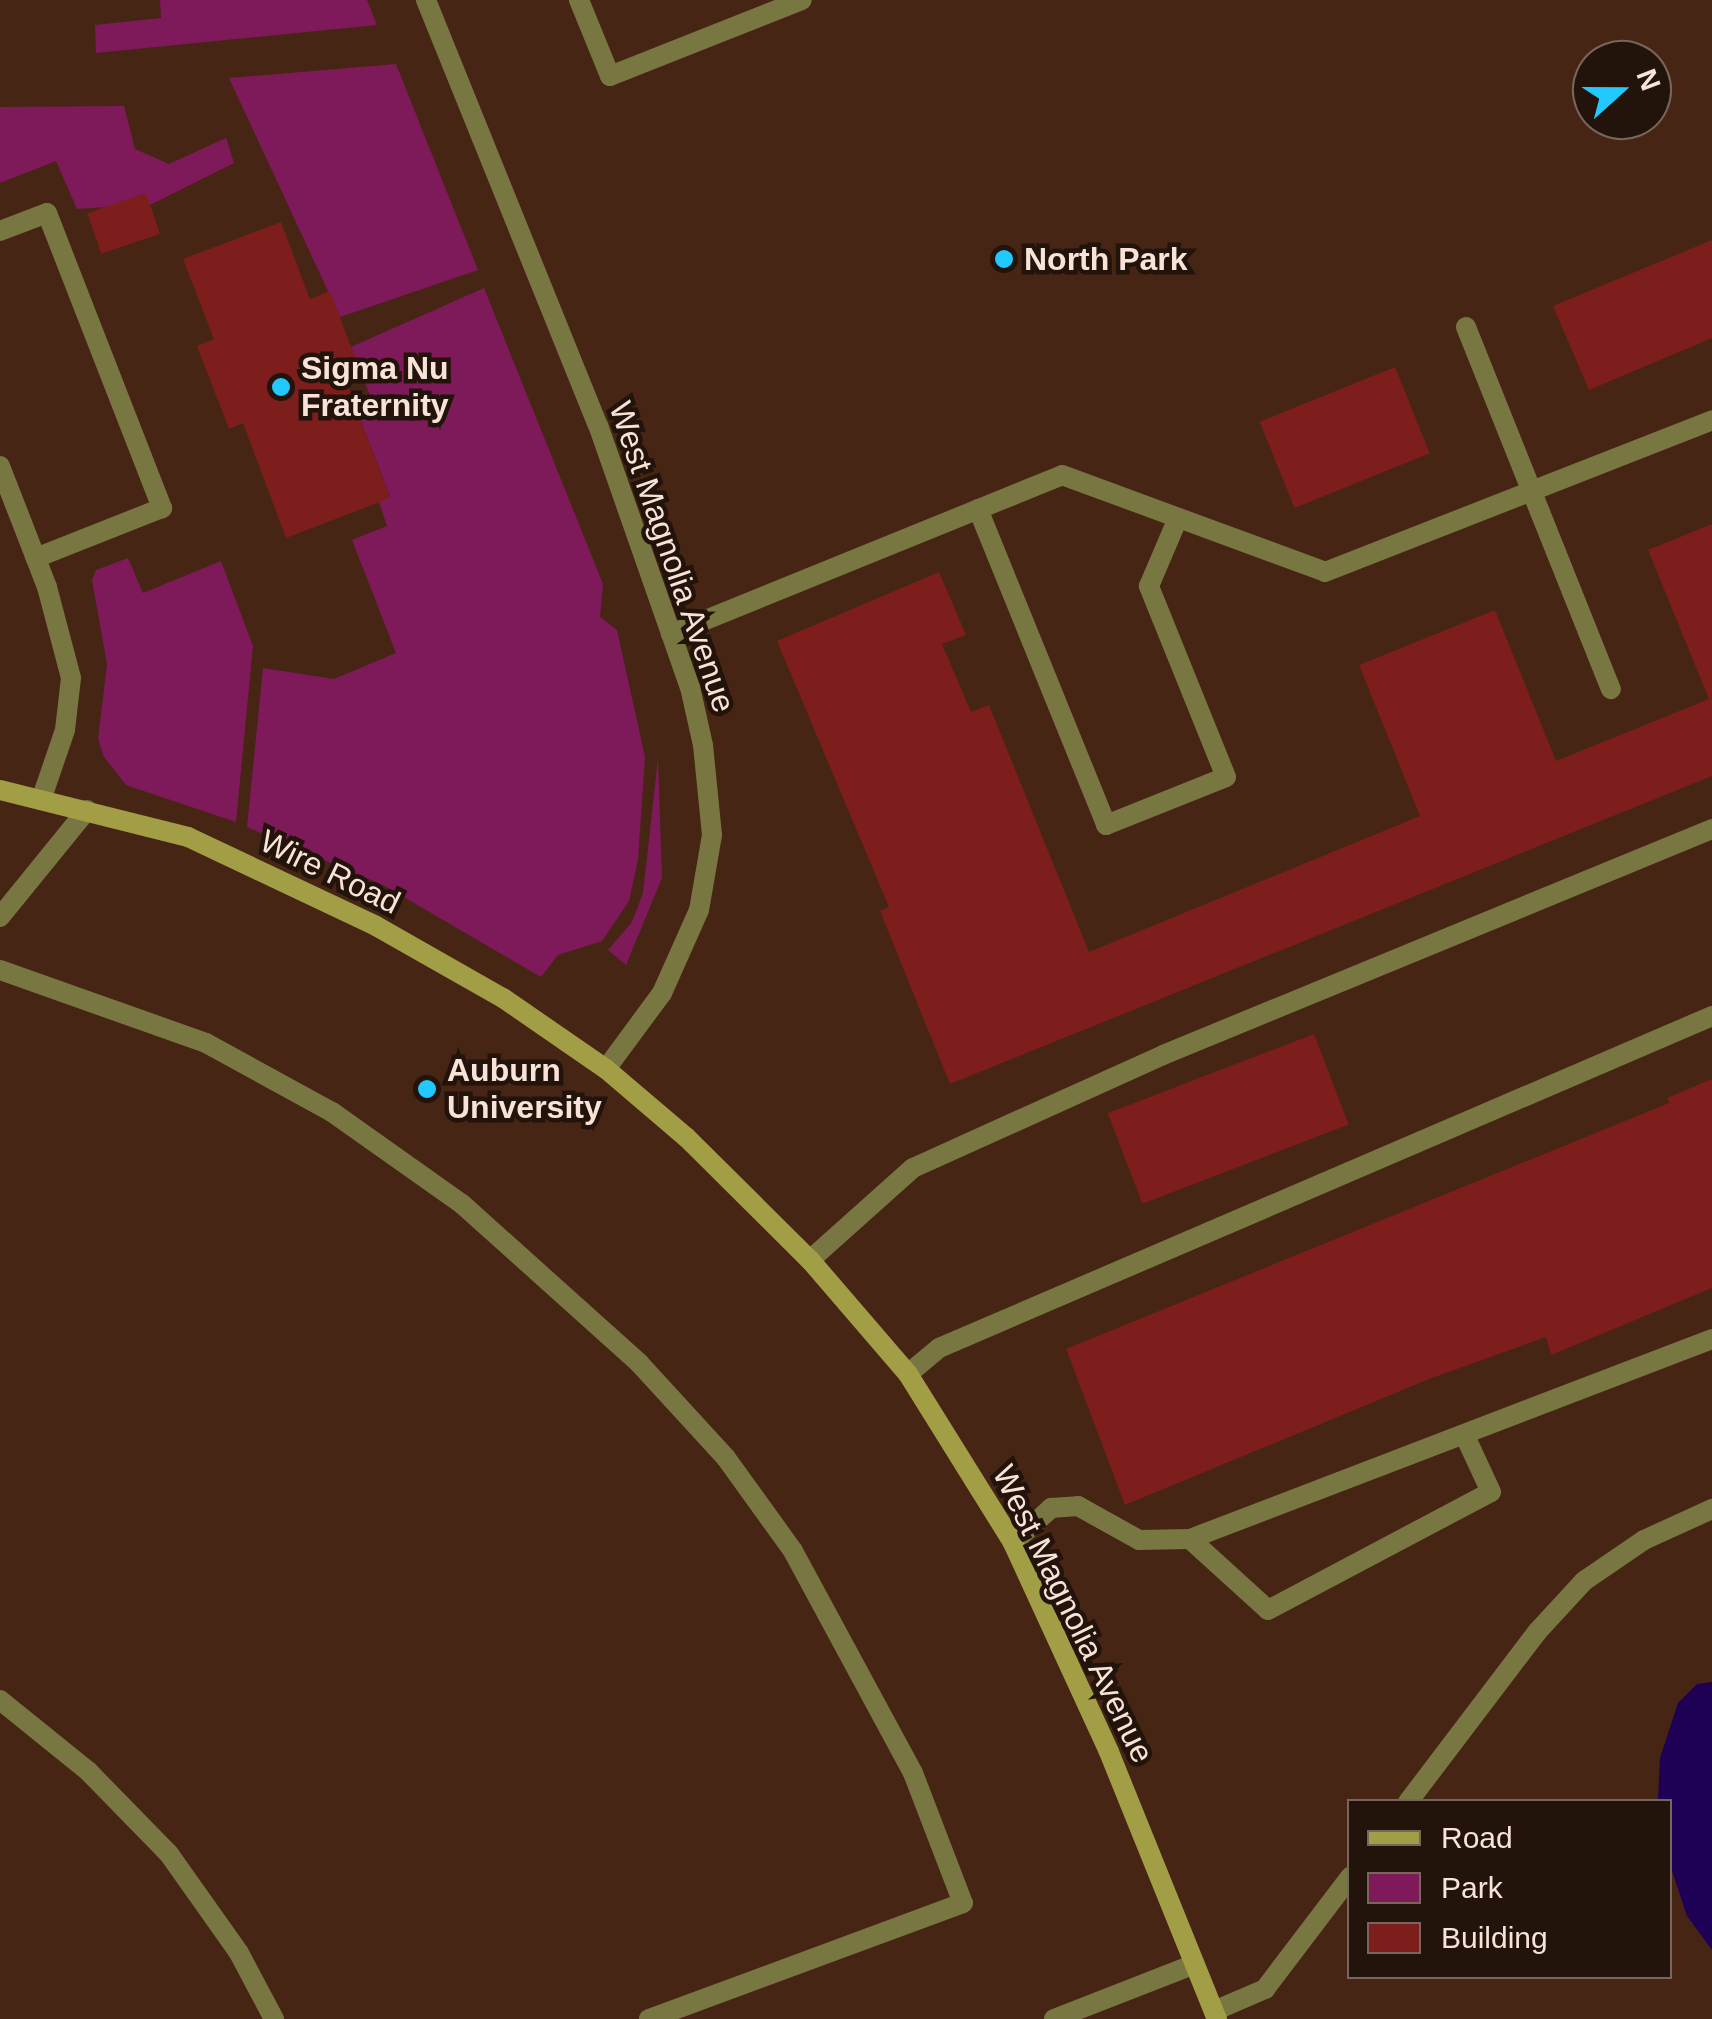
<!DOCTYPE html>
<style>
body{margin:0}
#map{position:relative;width:1712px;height:2019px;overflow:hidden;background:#462514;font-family:Arial,sans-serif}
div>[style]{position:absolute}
.green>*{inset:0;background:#7e1a5a}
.water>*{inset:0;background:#1e0154}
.building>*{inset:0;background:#7d1e1c;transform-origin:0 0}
.lane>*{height:20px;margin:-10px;padding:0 10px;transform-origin:10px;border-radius:10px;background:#787641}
.street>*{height:20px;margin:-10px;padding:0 10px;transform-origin:10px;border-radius:10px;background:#787641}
.secondary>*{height:20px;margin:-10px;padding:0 10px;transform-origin:10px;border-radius:10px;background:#a29e46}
.dots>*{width:28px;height:28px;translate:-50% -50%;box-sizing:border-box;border:5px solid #22130b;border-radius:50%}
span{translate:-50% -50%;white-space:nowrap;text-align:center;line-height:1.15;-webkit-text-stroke:9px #22130b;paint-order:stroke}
.poi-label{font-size:32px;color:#f9e2d8;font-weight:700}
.left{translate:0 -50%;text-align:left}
.street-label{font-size:32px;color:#f9e2d8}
.legend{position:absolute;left:1347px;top:1799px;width:325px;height:180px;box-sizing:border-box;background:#22130b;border:2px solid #78665d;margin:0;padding:12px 18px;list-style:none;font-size:30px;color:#f9e2d8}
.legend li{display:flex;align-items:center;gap:20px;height:50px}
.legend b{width:50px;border:2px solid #78665d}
.north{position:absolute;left:1572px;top:40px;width:100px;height:100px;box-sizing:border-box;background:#22130b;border:2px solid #78665d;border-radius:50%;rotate:69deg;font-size:28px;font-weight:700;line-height:40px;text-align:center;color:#f9e2d8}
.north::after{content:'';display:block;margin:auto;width:35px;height:45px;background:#22c9fe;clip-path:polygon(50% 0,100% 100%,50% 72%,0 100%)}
</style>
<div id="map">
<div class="green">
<div style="clip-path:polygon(160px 0,367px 0,377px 25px,96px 53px,95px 25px,161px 18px)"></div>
<div style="clip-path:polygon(396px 64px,478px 270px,340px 317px,229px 78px)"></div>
<div style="clip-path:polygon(124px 106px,135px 149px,169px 164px,226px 138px,234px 163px,152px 204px,77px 209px,56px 161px,0 183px,0 107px)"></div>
<div style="clip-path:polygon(484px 288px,603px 584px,600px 617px,617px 630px,645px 757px,638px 860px,629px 901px,602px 941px,558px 955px,541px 977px,385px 886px,247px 827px,263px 668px,334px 679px,396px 653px,352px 540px,387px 526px,379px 502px,390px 497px,351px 395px,375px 408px,351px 347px)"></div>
<div style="clip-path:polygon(128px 558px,143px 593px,221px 561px,253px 646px,236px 822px,126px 785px,104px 757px,98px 739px,107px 664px,92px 580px,96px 570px)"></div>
<div style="clip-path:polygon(658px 758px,662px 878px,626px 965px,608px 950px,632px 922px,643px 893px)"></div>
</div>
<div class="water">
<div style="clip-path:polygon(1712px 1682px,1712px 1950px,1687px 1916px,1670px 1865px,1670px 1802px,1658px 1801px,1660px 1758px,1678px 1703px,1697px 1684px)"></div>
</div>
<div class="building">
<div style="left:146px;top:193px;width:43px;height:62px;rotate:71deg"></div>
<div style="clip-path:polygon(281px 222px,310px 299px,330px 291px,361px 373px,345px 379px,390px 498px,286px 538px,243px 423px,229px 429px,197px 346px,214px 339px,183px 259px)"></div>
<div style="clip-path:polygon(1712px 240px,1712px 338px,1589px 390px,1553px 306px)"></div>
<div style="left:1395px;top:367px;width:93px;height:146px;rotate:68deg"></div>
<div style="clip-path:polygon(1712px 524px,1712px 776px,950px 1084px,880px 911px,889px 907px,777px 641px,939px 572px,966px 635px,942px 644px,971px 712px,989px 705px,1089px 952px,1420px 816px,1359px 665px,1495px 610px,1556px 761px,1709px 699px,1648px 550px)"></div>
<div style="left:1314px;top:1034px;width:97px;height:221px;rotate:69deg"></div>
<div style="clip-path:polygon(1712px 1079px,1712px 1288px,1551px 1355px,1546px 1337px,1429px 1379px,1125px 1505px,1066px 1349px,1669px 1103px,1667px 1098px)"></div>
</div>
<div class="lane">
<div style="left:579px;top:0;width:82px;rotate:67.8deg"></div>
<div style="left:610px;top:76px;width:206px;rotate:-21.6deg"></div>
<div style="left:0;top:231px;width:50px;rotate:-21deg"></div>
<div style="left:47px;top:213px;width:317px;rotate:68.7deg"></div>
<div style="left:162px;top:508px;width:136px;rotate:158.4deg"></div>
<div style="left:1466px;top:327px;width:390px;rotate:68.2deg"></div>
<div style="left:0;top:466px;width:130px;rotate:68.8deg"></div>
<div style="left:47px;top:587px;width:94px;rotate:75.2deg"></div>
<div style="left:71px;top:678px;width:52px;rotate:96.6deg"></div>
<div style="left:65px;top:730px;width:74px;rotate:108.9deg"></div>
<div style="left:978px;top:509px;width:341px;rotate:67.9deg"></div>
<div style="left:1106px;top:825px;width:129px;rotate:-21.8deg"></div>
<div style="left:1226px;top:777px;width:206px;rotate:-112deg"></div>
<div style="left:1149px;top:586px;width:74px;rotate:-66.9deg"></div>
<div style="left:671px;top:634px;width:422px;rotate:-22.1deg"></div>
<div style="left:1062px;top:475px;width:280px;rotate:20.2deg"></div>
<div style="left:1325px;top:572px;width:416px;rotate:-21.4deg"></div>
<div style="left:0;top:917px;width:138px;rotate:-50.9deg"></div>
<div style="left:0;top:970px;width:219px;rotate:19.5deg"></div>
<div style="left:206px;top:1043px;width:144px;rotate:28.7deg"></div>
<div style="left:332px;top:1112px;width:159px;rotate:35.3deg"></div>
<div style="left:462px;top:1204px;width:238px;rotate:41.9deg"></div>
<div style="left:639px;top:1363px;width:129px;rotate:47.5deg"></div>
<div style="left:726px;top:1458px;width:115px;rotate:54.2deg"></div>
<div style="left:793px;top:1551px;width:252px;rotate:61.6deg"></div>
<div style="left:913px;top:1773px;width:139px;rotate:69deg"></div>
<div style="left:963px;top:1903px;width:335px;rotate:159.7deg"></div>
<div style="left:810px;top:1260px;width:138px;rotate:-41.8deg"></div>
<div style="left:913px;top:1168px;width:274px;rotate:-24.3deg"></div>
<div style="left:1163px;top:1055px;width:594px;rotate:-22.37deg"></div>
<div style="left:908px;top:1374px;width:40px;rotate:-40deg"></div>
<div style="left:939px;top:1348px;width:841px;rotate:-23.24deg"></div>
<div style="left:1190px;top:1539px;width:105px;rotate:42.3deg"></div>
<div style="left:1268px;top:1610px;width:252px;rotate:-27.9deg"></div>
<div style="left:1491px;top:1492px;width:62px;rotate:-114.9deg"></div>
<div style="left:1013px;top:1543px;width:52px;rotate:-42.6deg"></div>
<div style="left:1051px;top:1508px;width:27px;rotate:-4deg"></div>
<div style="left:1078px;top:1506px;width:70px;rotate:29.1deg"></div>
<div style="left:1139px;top:1540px;width:51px;rotate:-1.1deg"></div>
<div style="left:1190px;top:1539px;width:559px;rotate:-20.96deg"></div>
<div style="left:0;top:1700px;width:113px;rotate:38.9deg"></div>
<div style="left:88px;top:1771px;width:116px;rotate:45.7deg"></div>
<div style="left:169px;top:1854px;width:121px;rotate:54.7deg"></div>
<div style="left:239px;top:1953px;width:75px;rotate:62.1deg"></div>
<div style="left:1408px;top:1802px;width:213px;rotate:-52.8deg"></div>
<div style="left:1537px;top:1632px;width:69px;rotate:-47.3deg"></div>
<div style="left:1584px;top:1581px;width:73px;rotate:-34.3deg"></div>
<div style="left:1644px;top:1540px;width:75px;rotate:-24.5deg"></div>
<div style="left:1214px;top:2011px;width:56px;rotate:-23.3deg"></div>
<div style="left:1265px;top:1989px;width:141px;rotate:-52.8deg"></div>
</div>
<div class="street">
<div style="left:426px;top:0;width:458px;rotate:68deg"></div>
<div style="left:598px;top:425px;width:278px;rotate:70.7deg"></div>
<div style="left:690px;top:687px;width:59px;rotate:77.4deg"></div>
<div style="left:703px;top:745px;width:90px;rotate:84.3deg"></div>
<div style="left:712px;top:835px;width:76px;rotate:99.8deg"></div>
<div style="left:699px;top:910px;width:91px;rotate:114deg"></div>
<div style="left:662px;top:993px;width:94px;rotate:126.4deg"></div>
<div style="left:1054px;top:2019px;width:151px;rotate:-21.3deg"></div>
</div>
<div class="secondary">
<div style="left:0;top:790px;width:194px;rotate:14deg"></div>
<div style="left:188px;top:837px;width:208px;rotate:25.3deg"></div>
<div style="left:376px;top:926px;width:146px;rotate:29.6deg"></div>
<div style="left:503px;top:998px;width:125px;rotate:34.6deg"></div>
<div style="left:606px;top:1069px;width:105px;rotate:40.4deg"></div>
<div style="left:686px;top:1137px;width:175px;rotate:44.8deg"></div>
<div style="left:810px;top:1260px;width:150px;rotate:49.3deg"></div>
<div style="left:908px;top:1374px;width:199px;rotate:58.1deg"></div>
<div style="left:1013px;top:1543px;width:230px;rotate:65.3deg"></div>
<div style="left:1109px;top:1752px;width:288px;rotate:68deg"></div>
</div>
<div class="dots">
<div style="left:1004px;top:259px;background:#22c9fe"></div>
<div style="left:281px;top:387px;background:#22c9fe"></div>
<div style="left:427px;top:1089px;background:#22c9fe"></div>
</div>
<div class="poi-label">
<span class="left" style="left:1024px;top:259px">North Park</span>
<span class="left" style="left:301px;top:387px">Sigma Nu<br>Fraternity</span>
<span class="left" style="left:447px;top:1089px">Auburn<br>University</span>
</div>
<div class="street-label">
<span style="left:672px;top:557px;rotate:71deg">West Magnolia Avenue</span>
<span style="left:330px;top:872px;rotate:26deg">Wire Road</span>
<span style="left:1073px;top:1614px;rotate:64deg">West Magnolia Avenue</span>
</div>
<ul class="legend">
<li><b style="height:12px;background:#a29e46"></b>Road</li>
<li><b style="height:28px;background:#7e1a5a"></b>Park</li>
<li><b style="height:28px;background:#7d1e1c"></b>Building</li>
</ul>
<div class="north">N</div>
</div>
